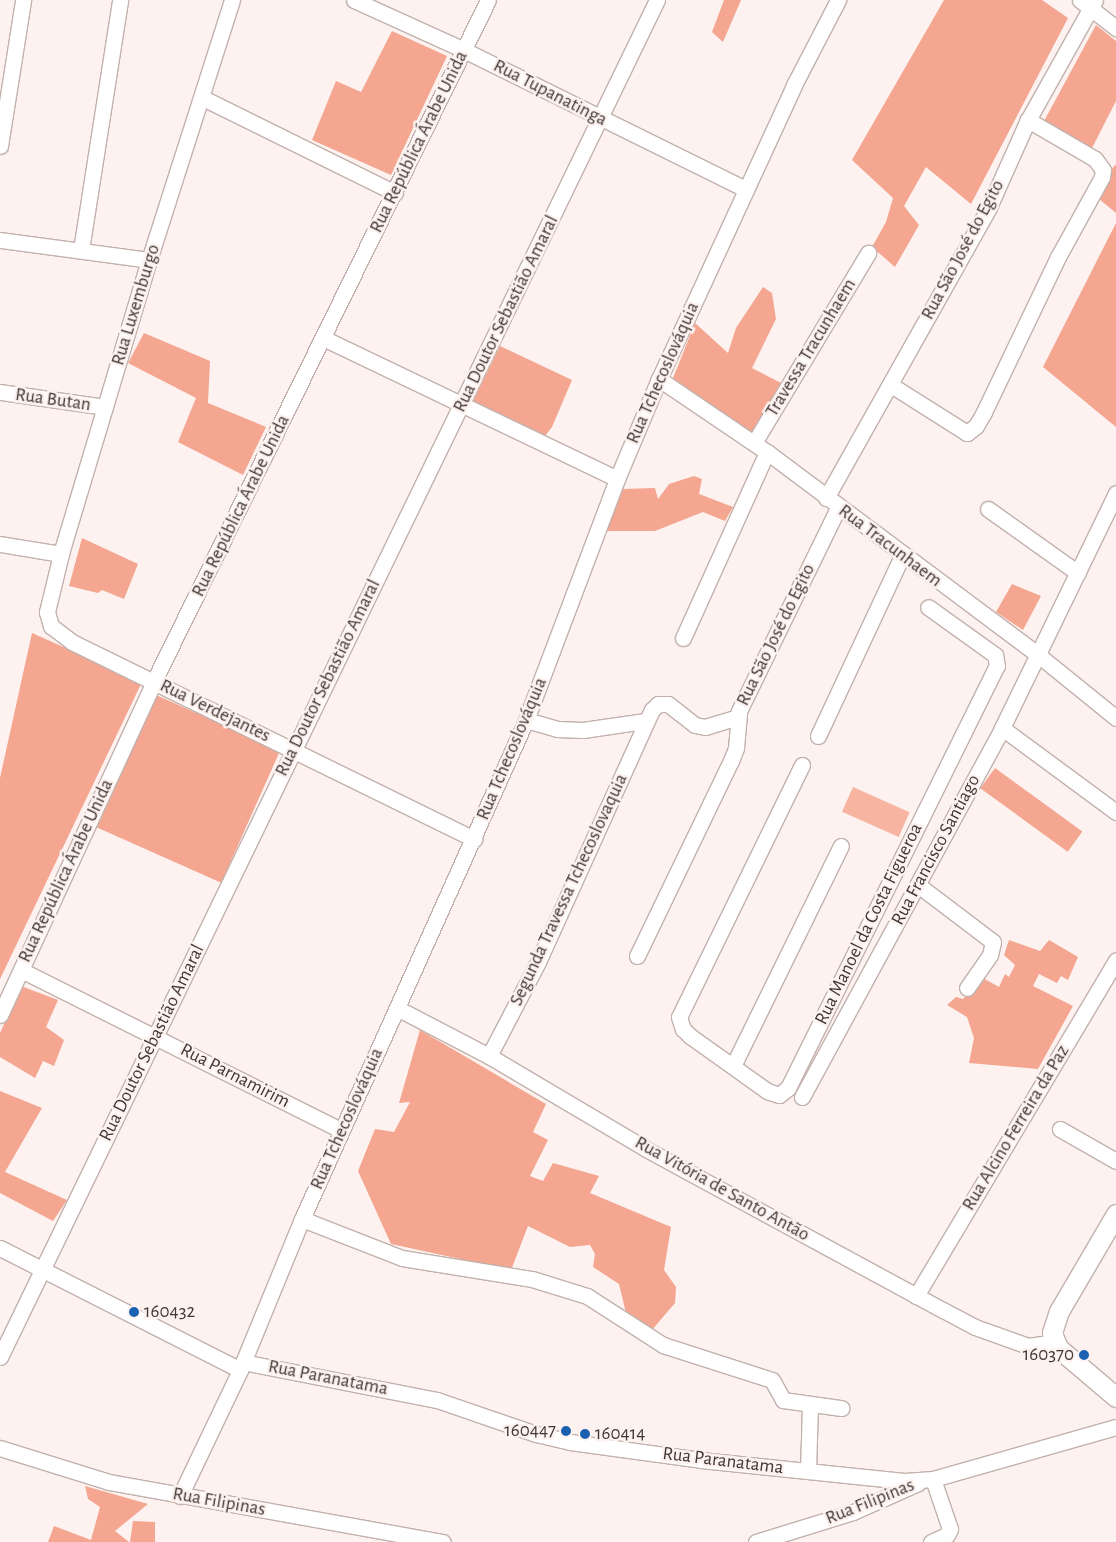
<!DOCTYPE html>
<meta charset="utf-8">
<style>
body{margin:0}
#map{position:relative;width:1116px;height:1542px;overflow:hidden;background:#fdf2ef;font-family:"Alegreya Sans",sans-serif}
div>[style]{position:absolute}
.green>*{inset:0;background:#f7b4a1;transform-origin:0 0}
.forest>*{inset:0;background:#f4a690;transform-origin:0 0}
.roads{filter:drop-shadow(1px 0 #c2b1ac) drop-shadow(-1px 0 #c2b1ac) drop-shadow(0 1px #c2b1ac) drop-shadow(0 -1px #c2b1ac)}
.minor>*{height:15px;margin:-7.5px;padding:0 7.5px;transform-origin:7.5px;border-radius:7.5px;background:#fff}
.major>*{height:19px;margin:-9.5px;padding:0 9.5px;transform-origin:9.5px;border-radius:9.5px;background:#fff}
.dots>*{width:14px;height:14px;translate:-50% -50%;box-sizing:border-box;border:2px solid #fdf2ef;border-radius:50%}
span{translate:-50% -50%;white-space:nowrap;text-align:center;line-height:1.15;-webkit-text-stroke:5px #fdf2ef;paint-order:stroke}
.street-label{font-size:19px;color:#3f3836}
.poi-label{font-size:19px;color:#3f3836}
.left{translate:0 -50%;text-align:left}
.right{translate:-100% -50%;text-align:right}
</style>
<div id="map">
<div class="green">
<div style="left:853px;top:787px;width:62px;height:27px;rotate:24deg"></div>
</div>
<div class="forest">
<div style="clip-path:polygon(724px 0,741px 0,723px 42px,712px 32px)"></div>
<div style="clip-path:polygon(944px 0,1042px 0,1068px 18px,971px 204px,926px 167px,904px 206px,919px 225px,895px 267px,872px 247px,886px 222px,893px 198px,852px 160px)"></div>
<div style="clip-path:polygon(1096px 25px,1116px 41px,1116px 101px,1091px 150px,1043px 123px)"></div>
<div style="clip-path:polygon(392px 31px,447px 56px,391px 175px,312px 140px,336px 81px,361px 92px)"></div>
<div style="clip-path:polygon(1115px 165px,1116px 165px,1116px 213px,1093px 194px)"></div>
<div style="clip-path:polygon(1116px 223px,1116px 427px,1043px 367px)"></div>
<div style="clip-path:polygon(763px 287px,772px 293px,776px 319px,752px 368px,783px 384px,751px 434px,673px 378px,695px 323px,728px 353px,736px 328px)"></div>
<div style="clip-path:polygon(144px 333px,210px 361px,208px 403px,266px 427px,243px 475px,178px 442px,196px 398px,128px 363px)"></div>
<div style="clip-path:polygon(500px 346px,572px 380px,552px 427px,545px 436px,472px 403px)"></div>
<div style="clip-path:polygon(694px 476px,702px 479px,699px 494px,733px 507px,725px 521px,703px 512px,655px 531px,606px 531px,622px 489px,655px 488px,658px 499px,669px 484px)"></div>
<div style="clip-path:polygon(82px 538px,138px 564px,124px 599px,102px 590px,98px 593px,69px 586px)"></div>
<div style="clip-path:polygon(1012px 584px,1041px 596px,1023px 630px,996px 612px)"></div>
<div style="clip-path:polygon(32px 633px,142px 682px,0 979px,0 778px)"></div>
<div style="left:156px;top:695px;width:136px;height:145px;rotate:24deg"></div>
<div style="left:995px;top:768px;width:108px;height:25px;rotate:36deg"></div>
<div style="clip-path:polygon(1009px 940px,1040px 951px,1049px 940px,1078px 957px,1068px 980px,1061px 976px,1057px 983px,1039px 974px,1033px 986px,1073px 1006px,1038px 1069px,969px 1063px,974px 1038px,967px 1017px,947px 1005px,956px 997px,963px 999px,983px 978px,999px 987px,1005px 974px,1009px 977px,1015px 965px,1004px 955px)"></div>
<div style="clip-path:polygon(21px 986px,58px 1000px,46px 1027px,64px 1040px,54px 1066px,43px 1061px,35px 1078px,0 1057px,0 1033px)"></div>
<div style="clip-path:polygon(420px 1030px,546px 1104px,533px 1132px,548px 1140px,530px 1176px,543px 1181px,553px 1163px,599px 1176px,590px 1193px,671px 1227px,664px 1270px,676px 1287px,675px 1303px,652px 1330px,626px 1313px,619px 1284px,593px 1267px,595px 1254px,590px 1245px,570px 1247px,528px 1226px,511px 1270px,391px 1244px,358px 1171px,375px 1129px,394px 1132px,410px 1102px,399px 1103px)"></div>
<div style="clip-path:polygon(0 1091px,42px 1108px,5px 1172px,67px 1200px,53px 1221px,0 1193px)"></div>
<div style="clip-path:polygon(85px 1486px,148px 1504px,115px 1531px,129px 1542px,48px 1542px,54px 1526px,91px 1540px,100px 1507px,88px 1499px)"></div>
<div style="clip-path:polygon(133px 1521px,155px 1522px,155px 1542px,130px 1542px)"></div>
</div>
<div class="roads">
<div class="minor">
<div style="left:232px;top:0;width:273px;rotate:107.7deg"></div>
<div style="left:149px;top:260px;width:307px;rotate:106.7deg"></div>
<div style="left:61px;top:554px;width:60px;rotate:103.6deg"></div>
<div style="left:47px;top:612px;width:15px;rotate:74deg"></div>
<div style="left:51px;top:626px;width:26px;rotate:37deg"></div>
<div style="left:72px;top:642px;width:448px;rotate:26.1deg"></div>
<div style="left:354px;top:0;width:121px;rotate:24.4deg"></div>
<div style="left:464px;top:50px;width:313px;rotate:26.3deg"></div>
<div style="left:1080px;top:0;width:46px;rotate:37.9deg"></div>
<div style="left:203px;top:98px;width:214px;rotate:26.3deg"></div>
<div style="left:0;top:146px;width:148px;rotate:-81deg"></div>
<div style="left:0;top:240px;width:150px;rotate:7.6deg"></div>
<div style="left:81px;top:250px;width:253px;rotate:-81.1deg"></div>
<div style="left:323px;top:338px;width:326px;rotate:25.6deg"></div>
<div style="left:659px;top:379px;width:130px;rotate:34.1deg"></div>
<div style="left:767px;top:452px;width:337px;rotate:36.8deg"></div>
<div style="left:1037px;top:654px;width:102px;rotate:39deg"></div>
<div style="left:891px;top:385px;width:90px;rotate:32.3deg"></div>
<div style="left:967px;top:433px;width:11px;rotate:-38deg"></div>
<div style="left:976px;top:426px;width:16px;rotate:-60deg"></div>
<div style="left:984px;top:412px;width:172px;rotate:-64.5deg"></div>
<div style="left:1058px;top:257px;width:91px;rotate:-61.2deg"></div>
<div style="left:1102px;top:177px;width:7px;rotate:-82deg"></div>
<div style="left:1103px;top:170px;width:14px;rotate:-126deg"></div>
<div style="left:1095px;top:159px;width:78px;rotate:-149.8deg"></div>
<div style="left:0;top:392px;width:106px;rotate:8.1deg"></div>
<div style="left:754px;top:443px;width:222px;rotate:-59deg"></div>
<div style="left:826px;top:498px;width:334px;rotate:-60.7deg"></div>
<div style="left:989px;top:207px;width:95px;rotate:-65.9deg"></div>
<div style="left:1028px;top:120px;width:137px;rotate:-60.8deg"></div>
<div style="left:988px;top:509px;width:110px;rotate:35.4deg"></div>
<div style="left:0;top:544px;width:62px;rotate:9.3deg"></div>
<div style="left:683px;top:638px;width:204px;rotate:-65.7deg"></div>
<div style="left:526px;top:720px;width:32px;rotate:16deg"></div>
<div style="left:557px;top:729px;width:26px;rotate:2deg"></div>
<div style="left:583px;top:730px;width:63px;rotate:-8.3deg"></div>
<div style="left:1002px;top:728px;width:142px;rotate:36.4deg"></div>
<div style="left:818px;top:736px;width:199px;rotate:-65deg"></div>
<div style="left:802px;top:765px;width:280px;rotate:116deg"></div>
<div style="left:679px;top:1017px;width:13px;rotate:72deg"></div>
<div style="left:683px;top:1029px;width:10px;rotate:45deg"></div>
<div style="left:690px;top:1036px;width:95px;rotate:35.5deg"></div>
<div style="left:767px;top:1091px;width:13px;rotate:18deg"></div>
<div style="left:779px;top:1095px;width:11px;rotate:-38deg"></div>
<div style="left:788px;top:1088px;width:471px;rotate:-63.7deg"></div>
<div style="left:997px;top:666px;width:11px;rotate:-100deg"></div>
<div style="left:995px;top:655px;width:82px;rotate:-144.4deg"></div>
<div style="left:918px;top:885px;width:94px;rotate:37.2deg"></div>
<div style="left:993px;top:942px;width:13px;rotate:103deg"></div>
<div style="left:990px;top:955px;width:40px;rotate:124.9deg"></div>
<div style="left:637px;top:956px;width:216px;rotate:-64.3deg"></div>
<div style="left:731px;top:761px;width:14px;rotate:-69deg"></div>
<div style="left:736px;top:748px;width:37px;rotate:-85deg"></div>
<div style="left:739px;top:711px;width:226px;rotate:-64deg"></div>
<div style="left:21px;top:970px;width:358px;rotate:26.6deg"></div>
<div style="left:397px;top:1008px;width:104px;rotate:27.6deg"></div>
<div style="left:489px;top:1056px;width:182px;rotate:30.6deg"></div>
<div style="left:646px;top:1149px;width:338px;rotate:28.5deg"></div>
<div style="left:943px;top:1310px;width:36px;rotate:28deg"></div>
<div style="left:975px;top:1327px;width:56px;rotate:19.7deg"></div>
<div style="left:1028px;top:1346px;width:27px;rotate:-8deg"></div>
<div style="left:0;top:1015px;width:368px;rotate:-65.2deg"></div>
<div style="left:154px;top:681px;width:758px;rotate:-63.87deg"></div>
<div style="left:489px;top:1056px;width:106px;rotate:-62.5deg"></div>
<div style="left:538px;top:962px;width:277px;rotate:-65.7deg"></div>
<div style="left:652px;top:710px;width:8px;rotate:-45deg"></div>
<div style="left:658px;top:704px;width:10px"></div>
<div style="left:668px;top:704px;width:34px;rotate:38deg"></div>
<div style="left:695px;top:725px;width:10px;rotate:11deg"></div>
<div style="left:705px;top:727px;width:34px;rotate:-17deg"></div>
<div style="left:733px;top:1066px;width:245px;rotate:-63.9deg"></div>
<div style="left:802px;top:1097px;width:420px;rotate:-61.5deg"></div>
<div style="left:1002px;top:728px;width:261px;rotate:-64.1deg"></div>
<div style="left:1060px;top:1129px;width:64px;rotate:29.7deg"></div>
<div style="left:302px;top:1219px;width:107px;rotate:21.3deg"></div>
<div style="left:402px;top:1258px;width:132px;rotate:9.2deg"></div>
<div style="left:532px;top:1279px;width:58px;rotate:17.2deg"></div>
<div style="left:587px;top:1296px;width:90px;rotate:32.8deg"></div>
<div style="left:663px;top:1345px;width:114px;rotate:17.8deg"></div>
<div style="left:772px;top:1380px;width:23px;rotate:61deg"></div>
<div style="left:783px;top:1400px;width:59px;rotate:7.9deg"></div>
<div style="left:0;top:1248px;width:269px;rotate:26.9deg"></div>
<div style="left:916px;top:1296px;width:391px;rotate:-59.2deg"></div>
<div style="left:0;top:1357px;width:1508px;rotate:-64.17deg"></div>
<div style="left:243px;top:1362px;width:198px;rotate:11.1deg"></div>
<div style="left:437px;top:1400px;width:105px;rotate:19deg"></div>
<div style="left:536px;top:1434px;width:35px;rotate:13deg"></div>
<div style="left:570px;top:1442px;width:132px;rotate:7.8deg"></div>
<div style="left:701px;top:1460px;width:204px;rotate:5.9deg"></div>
<div style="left:904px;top:1481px;width:29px;rotate:-4deg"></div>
<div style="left:933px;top:1479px;width:190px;rotate:-15.9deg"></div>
<div style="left:0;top:1448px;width:114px;rotate:17.3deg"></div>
<div style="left:109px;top:1482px;width:339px;rotate:10.2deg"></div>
<div style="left:808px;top:1470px;width:65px;rotate:-88.2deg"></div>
<div style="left:180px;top:1496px;width:140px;rotate:-64.5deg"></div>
<div style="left:240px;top:1370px;width:163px;rotate:-67.7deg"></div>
<div style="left:302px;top:1219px;width:547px;rotate:-65.82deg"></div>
<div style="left:526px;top:720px;width:258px;rotate:-69.3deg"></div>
<div style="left:617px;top:479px;width:108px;rotate:-67.2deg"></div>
<div style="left:659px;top:379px;width:324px;rotate:-65.3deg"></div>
<div style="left:794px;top:85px;width:96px;rotate:-62.6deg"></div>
<div style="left:756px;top:1542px;width:102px;rotate:-17.2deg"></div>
<div style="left:853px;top:1512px;width:71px;rotate:-24deg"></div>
<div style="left:931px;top:1542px;width:17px;rotate:-24deg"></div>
<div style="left:947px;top:1535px;width:7px;rotate:-63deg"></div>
<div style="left:950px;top:1529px;width:53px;rotate:-108.8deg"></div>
</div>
<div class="major">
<div style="left:1116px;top:1214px;width:113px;rotate:120.4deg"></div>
<div style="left:1059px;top:1311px;width:23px;rotate:108deg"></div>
<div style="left:1052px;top:1333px;width:16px;rotate:68deg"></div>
<div style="left:1058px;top:1348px;width:76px;rotate:40.2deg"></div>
</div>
</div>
<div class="dots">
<div style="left:134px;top:1312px;background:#1b61b1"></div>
<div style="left:1084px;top:1355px;background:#1b61b1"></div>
<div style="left:566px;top:1431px;background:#1b61b1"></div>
<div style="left:585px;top:1434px;background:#1b61b1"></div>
</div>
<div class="street-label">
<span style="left:550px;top:93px;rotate:27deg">Rua Tupanatinga</span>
<span style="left:419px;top:142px;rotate:-64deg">Rua República Árabe Unida</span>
<span style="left:963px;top:250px;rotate:-62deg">Rua São José do Egito</span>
<span style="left:136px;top:305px;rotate:-73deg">Rua Luxemburgo</span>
<span style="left:506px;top:314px;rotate:-64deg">Rua Doutor Sebastião Amaral</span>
<span style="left:811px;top:348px;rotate:-59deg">Travessa Tracunhaem</span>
<span style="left:663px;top:373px;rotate:-66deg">Rua Tchecoslováquia</span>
<span style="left:53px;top:400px;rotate:8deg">Rua Butan</span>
<span style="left:241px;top:506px;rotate:-64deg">Rua República Árabe Unida</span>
<span style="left:890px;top:546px;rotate:37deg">Rua Tracunhaem</span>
<span style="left:776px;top:635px;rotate:-64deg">Rua São José do Egito</span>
<span style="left:328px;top:678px;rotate:-64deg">Rua Doutor Sebastião Amaral</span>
<span style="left:215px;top:711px;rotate:26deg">Rua Verdejantes</span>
<span style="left:512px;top:749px;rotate:-67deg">Rua Tchecoslováquia</span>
<span style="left:936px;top:850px;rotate:-62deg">Rua Francisco Santiago</span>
<span style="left:66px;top:871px;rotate:-65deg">Rua República Árabe Unida</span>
<span style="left:569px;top:890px;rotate:-65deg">Segunda Travessa Tchecoslovaquia</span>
<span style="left:869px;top:924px;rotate:-64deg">Rua Manoel da Costa Figueroa</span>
<span style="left:152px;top:1043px;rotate:-64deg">Rua Doutor Sebastião Amaral</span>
<span style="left:235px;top:1076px;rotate:27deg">Rua Parnamirim</span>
<span style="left:347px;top:1119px;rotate:-66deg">Rua Tchecoslováquia</span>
<span style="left:1016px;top:1128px;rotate:-59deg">Rua Alcino Ferreira da Paz</span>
<span style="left:722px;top:1189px;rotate:29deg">Rua Vitória de Santo Antão</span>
<span style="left:328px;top:1378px;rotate:11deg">Rua Paranatama</span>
<span style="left:723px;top:1461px;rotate:7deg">Rua Paranatama</span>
<span style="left:219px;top:1502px;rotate:10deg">Rua Filipinas</span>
<span style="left:870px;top:1502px;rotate:-22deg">Rua Filipinas</span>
</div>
<div class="poi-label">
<span class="left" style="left:144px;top:1312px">160432</span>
<span class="right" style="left:1074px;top:1355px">160370</span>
<span class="right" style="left:556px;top:1431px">160447</span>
<span class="left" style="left:595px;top:1434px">160414</span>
</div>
</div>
